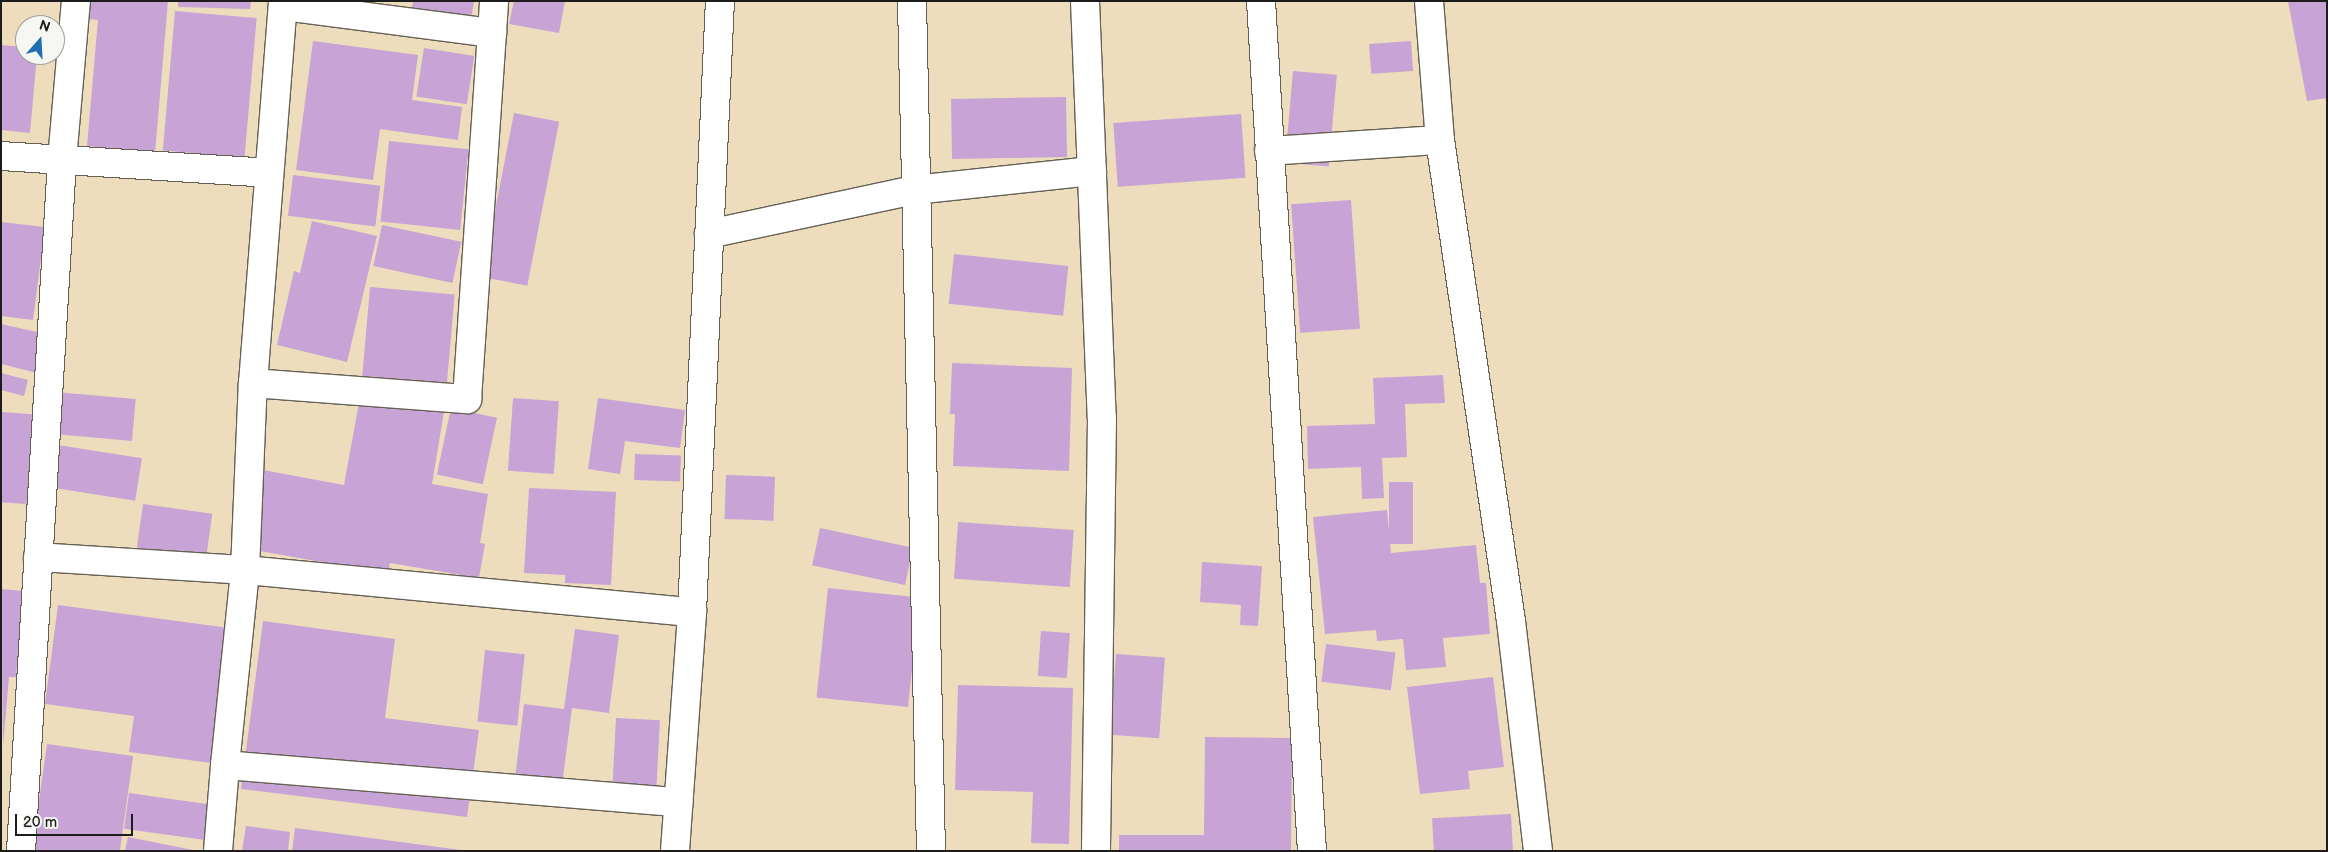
<!DOCTYPE html>
<style>
body{margin:0}
#map{position:relative;width:2328px;height:852px;overflow:hidden;background:#eeddbc;font-family:"Balsamiq Sans",sans-serif}
div>[style]{position:absolute}
.building>*{inset:0;background:#c7a4d5;transform-origin:0 0}
.roads{filter:drop-shadow(1px 0 #666054) drop-shadow(-1px 0 #666054) drop-shadow(0 1px #666054) drop-shadow(0 -1px #666054)}
.street>*{height:28px;margin:-14px;padding:0 14px;transform-origin:14px;border-radius:14px;background:#fff}
span{translate:-50% -50%;white-space:nowrap;text-align:center;line-height:1.15;-webkit-text-stroke:5px #f6f6f2;paint-order:stroke}
.frame{position:absolute;inset:0;border:2px solid #1c1c1c;pointer-events:none}
.north{position:absolute;left:15px;top:15px;width:50px;height:50px;box-sizing:border-box;background:#f6f6f2;border:1px solid #9f9f9c;border-radius:50%;rotate:19deg;font-size:14px;font-weight:700;line-height:20px;text-align:center;color:#1c1c1c}
.north::after{content:'';display:block;margin:auto;width:18px;height:22px;background:#1f6fb2;clip-path:polygon(50% 0,100% 100%,50% 72%,0 100%)}
.scale{position:absolute;left:15px;top:814px;width:118px;height:22px;box-sizing:border-box;border:2px solid #1c1c1c;border-top:0;padding-left:6px;font-size:15px;line-height:18px;white-space:nowrap;color:#1c1c1c;-webkit-text-stroke:4px #f6f6f2;paint-order:stroke}
</style>
<div id="map">
<div class="building">
<div style="clip-path:polygon(90px 1px,168px 1px,155px 153px,87px 146px,98px 20px,89px 19px)"></div>
<div style="clip-path:polygon(178px 1px,251px 1px,250px 9px,178px 7px)"></div>
<div style="clip-path:polygon(413px 1px,474px 1px,470px 25px,411px 16px)"></div>
<div style="clip-path:polygon(514px 1px,565px 1px,559px 33px,509px 24px)"></div>
<div style="clip-path:polygon(2288px 1px,2327px 1px,2327px 98px,2307px 101px)"></div>
<div style="left:175px;top:11px;width:82px;height:140px;rotate:5deg"></div>
<div style="clip-path:polygon(313px 41px,418px 55px,412px 100px,462px 107px,458px 140px,380px 129px,373px 180px,296px 170px)"></div>
<div style="left:1411px;top:41px;width:30px;height:42px;rotate:86deg"></div>
<div style="clip-path:polygon(1px 45px,25px 47px,25px 55px,37px 55px,30px 133px,1px 130px)"></div>
<div style="left:424px;top:48px;width:51px;height:49px;rotate:9deg"></div>
<div style="left:1293px;top:71px;width:44px;height:92px;rotate:5deg"></div>
<div style="left:1066px;top:97px;width:60px;height:115px;rotate:89deg"></div>
<div style="left:514px;top:113px;width:46px;height:167px;rotate:11deg"></div>
<div style="left:1241px;top:114px;width:64px;height:128px;rotate:86deg"></div>
<div style="left:389px;top:141px;width:80px;height:81px;rotate:6deg"></div>
<div style="left:293px;top:175px;width:88px;height:41px;rotate:7deg"></div>
<div style="left:1351px;top:200px;width:129px;height:60px;rotate:86deg"></div>
<div style="clip-path:polygon(312px 221px,377px 236px,347px 362px,277px 345px,294px 271px,300px 273px)"></div>
<div style="clip-path:polygon(1px 222px,45px 227px,33px 320px,1px 316px)"></div>
<div style="left:382px;top:225px;width:81px;height:42px;rotate:12deg"></div>
<div style="left:954px;top:254px;width:115px;height:50px;rotate:6deg"></div>
<div style="left:370px;top:287px;width:85px;height:89px;rotate:5deg"></div>
<div style="clip-path:polygon(1px 324px,46px 334px,37px 373px,1px 364px)"></div>
<div style="clip-path:polygon(952px 363px,1072px 368px,1069px 471px,953px 466px,955px 414px,950px 414px)"></div>
<div style="clip-path:polygon(1px 373px,28px 380px,24px 396px,1px 390px)"></div>
<div style="clip-path:polygon(1443px 375px,1445px 403px,1405px 404px,1407px 457px,1382px 458px,1384px 498px,1362px 499px,1361px 467px,1308px 469px,1307px 426px,1375px 424px,1373px 378px)"></div>
<div style="left:55px;top:392px;width:81px;height:42px;rotate:5deg"></div>
<div style="clip-path:polygon(360px 397px,444px 412px,432px 484px,488px 494px,480px 543px,485px 544px,479px 578px,390px 563px,388px 574px,249px 549px,263px 470px,344px 485px)"></div>
<div style="left:513px;top:398px;width:46px;height:73px;rotate:4deg"></div>
<div style="clip-path:polygon(598px 398px,685px 410px,680px 448px,625px 441px,620px 474px,588px 469px)"></div>
<div style="left:451px;top:408px;width:47px;height:68px;rotate:12deg"></div>
<div style="left:1px;top:412px;width:32px;height:90px;rotate:4deg"></div>
<div style="left:58px;top:445px;width:85px;height:43px;rotate:9deg"></div>
<div style="left:635px;top:454px;width:46px;height:26px;rotate:2deg"></div>
<div style="left:726px;top:475px;width:49px;height:44px;rotate:2deg"></div>
<div style="left:1389px;top:482px;width:24px;height:62px"></div>
<div style="clip-path:polygon(529px 488px,616px 492px,611px 585px,565px 583px,565px 575px,524px 573px)"></div>
<div style="left:143px;top:504px;width:70px;height:44px;rotate:8deg"></div>
<div style="clip-path:polygon(1387px 510px,1391px 553px,1476px 545px,1480px 583px,1486px 583px,1490px 634px,1443px 638px,1446px 667px,1406px 670px,1403px 639px,1377px 641px,1376px 630px,1325px 634px,1313px 517px)"></div>
<div style="left:958px;top:522px;width:116px;height:57px;rotate:4deg"></div>
<div style="left:820px;top:528px;width:95px;height:38px;rotate:12deg"></div>
<div style="clip-path:polygon(1202px 562px,1262px 566px,1258px 626px,1240px 625px,1241px 605px,1200px 602px)"></div>
<div style="left:828px;top:588px;width:92px;height:110px;rotate:6deg"></div>
<div style="clip-path:polygon(1px 589px,23px 591px,16px 677px,9px 677px,3px 747px)"></div>
<div style="clip-path:polygon(58px 605px,229px 628px,211px 763px,129px 752px,134px 716px,45px 704px)"></div>
<div style="clip-path:polygon(263px 621px,395px 639px,385px 718px,479px 730px,467px 817px,241px 789px)"></div>
<div style="clip-path:polygon(575px 629px,619px 635px,609px 713px,572px 708px,562px 785px,515px 778px,524px 704px,564px 709px)"></div>
<div style="left:1041px;top:631px;width:29px;height:45px;rotate:4deg"></div>
<div style="left:1326px;top:644px;width:70px;height:38px;rotate:7deg"></div>
<div style="left:485px;top:650px;width:40px;height:72px;rotate:6deg"></div>
<div style="left:1116px;top:654px;width:49px;height:81px;rotate:4deg"></div>
<div style="clip-path:polygon(1493px 677px,1504px 767px,1468px 771px,1470px 789px,1420px 794px,1407px 687px)"></div>
<div style="clip-path:polygon(958px 685px,1073px 688px,1069px 844px,1031px 843px,1033px 792px,955px 790px)"></div>
<div style="left:616px;top:718px;width:44px;height:74px;rotate:3deg"></div>
<div style="clip-path:polygon(1205px 737px,1292px 738px,1291px 851px,1119px 851px,1119px 835px,1204px 835px)"></div>
<div style="left:47px;top:744px;width:87px;height:108px;rotate:8deg"></div>
<div style="left:129px;top:793px;width:82px;height:36px;rotate:8deg"></div>
<div style="left:1511px;top:814px;width:37px;height:79px;rotate:87deg"></div>
<div style="clip-path:polygon(246px 826px,290px 832px,288px 851px,242px 851px)"></div>
<div style="clip-path:polygon(295px 828px,461px 850px,461px 851px,292px 851px)"></div>
<div style="clip-path:polygon(128px 837px,193px 850px,193px 851px,125px 851px)"></div>
</div>
<div class="roads">
<div class="street">
<div style="left:912px;top:1px;width:850px;rotate:88.72deg"></div>
<div style="left:1085px;top:1px;width:417px;rotate:87.7deg"></div>
<div style="left:1102px;top:418px;width:433px;rotate:90.8deg"></div>
<div style="left:1261px;top:1px;width:852px;rotate:86.57deg"></div>
<div style="left:1429px;top:1px;width:139px;rotate:85.5deg"></div>
<div style="left:283px;top:6px;width:211px;rotate:7.4deg"></div>
<div style="left:1269px;top:151px;width:171px;rotate:-3.7deg"></div>
<div style="left:1440px;top:140px;width:486px;rotate:81.6deg"></div>
<div style="left:1511px;top:621px;width:232px;rotate:83.3deg"></div>
<div style="left:1px;top:156px;width:268px;rotate:3.6deg"></div>
<div style="left:709px;top:234px;width:210px;rotate:-12.1deg"></div>
<div style="left:914px;top:190px;width:179px;rotate:-6.1deg"></div>
<div style="left:253px;top:383px;width:215px;rotate:4.3deg"></div>
<div style="left:467px;top:399px;width:399px;rotate:-86.1deg"></div>
<div style="left:38px;top:557px;width:207px;rotate:3.6deg"></div>
<div style="left:245px;top:570px;width:187px;rotate:-87.6deg"></div>
<div style="left:253px;top:383px;width:383px;rotate:-85.5deg"></div>
<div style="left:225px;top:765px;width:196px;rotate:-84.1deg"></div>
<div style="left:245px;top:570px;width:449px;rotate:5.4deg"></div>
<div style="left:21px;top:851px;width:692px;rotate:-86.6deg"></div>
<div style="left:62px;top:160px;width:160px;rotate:-85deg"></div>
<div style="left:218px;top:851px;width:86px;rotate:-85.3deg"></div>
<div style="left:225px;top:765px;width:455px;rotate:4.7deg"></div>
<div style="left:675px;top:851px;width:240px;rotate:-85.9deg"></div>
<div style="left:692px;top:612px;width:612px;rotate:-87.38deg"></div>
</div>
</div>
<div class="frame"></div>
<div class="north">N</div>
<div class="scale">20 m</div>
</div>
